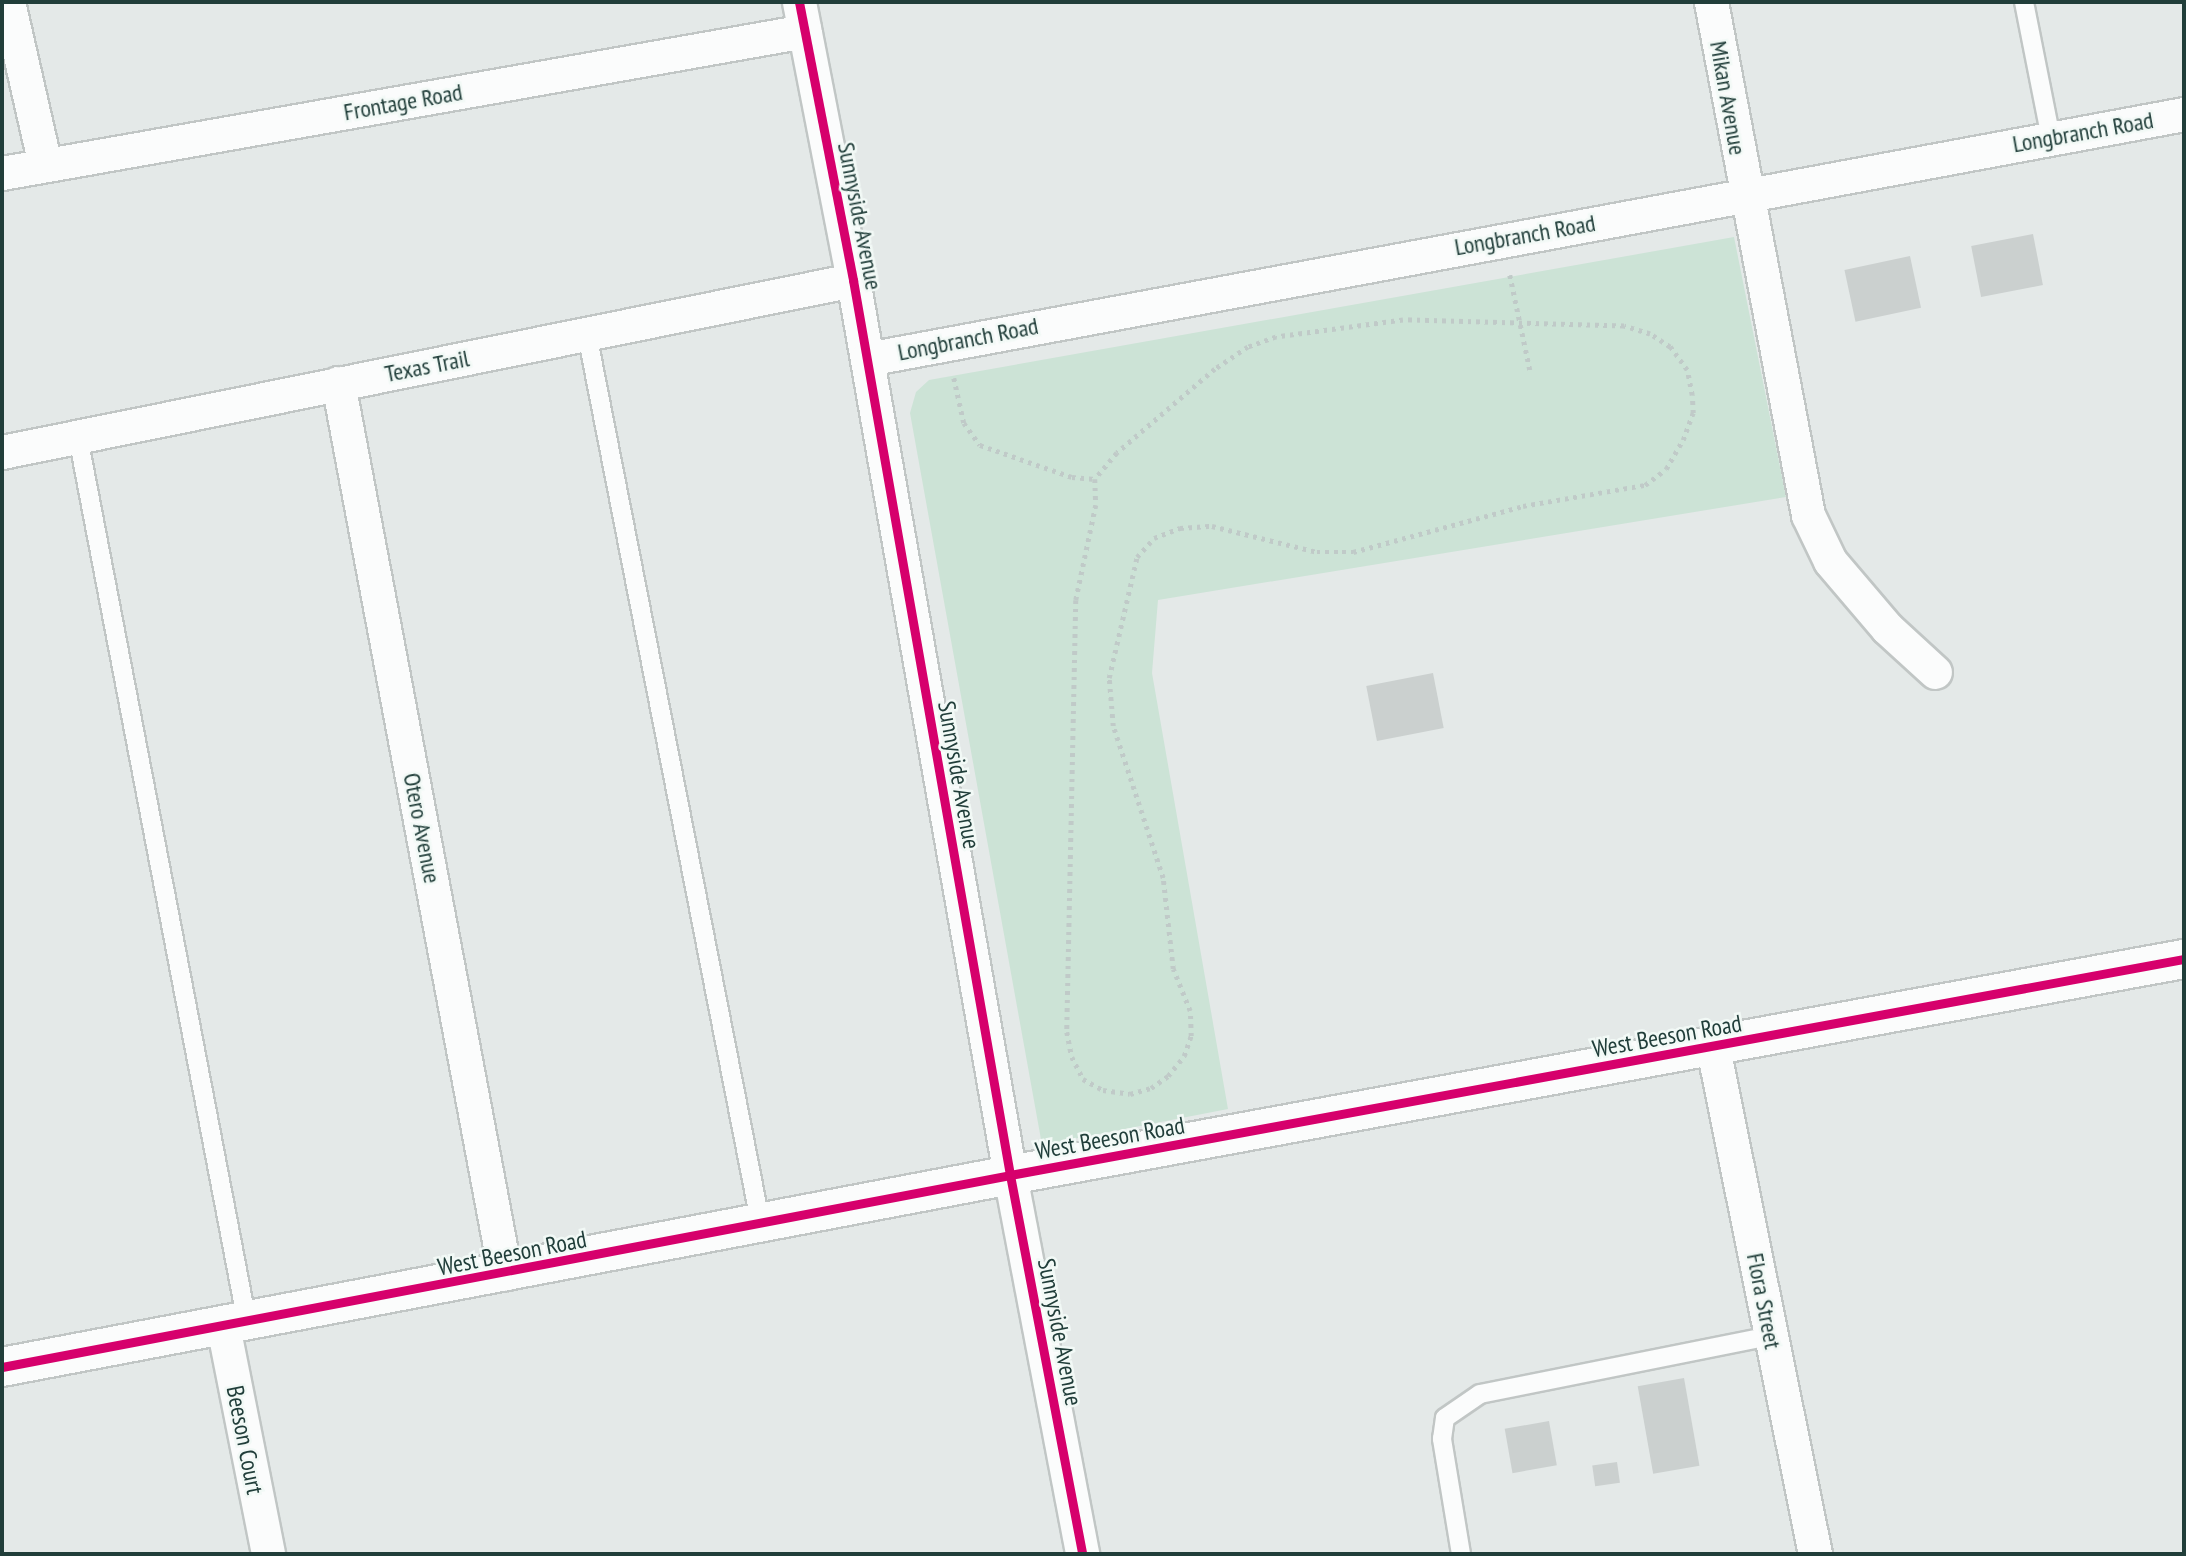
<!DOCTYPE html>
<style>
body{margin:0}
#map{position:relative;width:2186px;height:1556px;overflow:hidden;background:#e4e9e8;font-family:"PT Sans Narrow",sans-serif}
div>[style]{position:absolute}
.green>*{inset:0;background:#cce3d6}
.building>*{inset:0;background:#cbd0cf;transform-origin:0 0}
.path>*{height:4.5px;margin-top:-2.25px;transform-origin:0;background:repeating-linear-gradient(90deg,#c0cac8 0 3.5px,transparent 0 8.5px)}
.roads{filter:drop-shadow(2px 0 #c1c6c5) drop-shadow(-2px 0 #c1c6c5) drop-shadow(0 2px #c1c6c5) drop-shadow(0 -2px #c1c6c5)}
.service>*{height:18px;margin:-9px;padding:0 9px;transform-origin:9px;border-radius:9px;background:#fbfcfc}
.minor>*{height:33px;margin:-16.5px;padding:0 16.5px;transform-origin:16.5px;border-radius:16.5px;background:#fbfcfc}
.tertiary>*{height:38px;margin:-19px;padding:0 19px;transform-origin:19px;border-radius:19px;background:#fbfcfc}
.cycleway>*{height:9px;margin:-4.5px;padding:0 4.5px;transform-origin:4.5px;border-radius:4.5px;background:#d6006c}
span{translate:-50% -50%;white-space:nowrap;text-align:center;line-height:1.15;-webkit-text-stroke:5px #f2f9f6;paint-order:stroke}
.street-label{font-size:24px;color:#213e3a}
.frame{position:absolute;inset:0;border:4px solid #213e3a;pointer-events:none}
</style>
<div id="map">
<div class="green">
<div style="clip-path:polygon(1734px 237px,1786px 497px,1158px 600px,1152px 673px,1228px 1109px,1042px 1145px,910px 413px,916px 392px,929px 380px)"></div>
</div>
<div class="building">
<div style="left:2033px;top:234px;width:52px;height:63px;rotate:79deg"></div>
<div style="left:1910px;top:256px;width:53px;height:67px;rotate:78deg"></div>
<div style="left:1433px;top:673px;width:56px;height:68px;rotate:79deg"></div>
<div style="left:1684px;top:1378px;width:89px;height:47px;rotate:80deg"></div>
<div style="left:1549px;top:1421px;width:45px;height:45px;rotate:80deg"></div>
<div style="left:1617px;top:1462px;width:21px;height:25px;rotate:82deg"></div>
</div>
<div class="path">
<div style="left:1510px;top:275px;width:97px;rotate:78.1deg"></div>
<div style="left:954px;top:378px;width:46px;rotate:77.5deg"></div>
<div style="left:964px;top:423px;width:27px;rotate:54deg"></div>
<div style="left:980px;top:445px;width:97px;rotate:19.2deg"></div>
<div style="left:1072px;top:477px;width:23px;rotate:5deg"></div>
<div style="left:1095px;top:479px;width:26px;rotate:88deg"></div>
<div style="left:1096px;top:505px;width:97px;rotate:101.9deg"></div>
<div style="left:1076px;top:600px;width:432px;rotate:91.2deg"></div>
<div style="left:1067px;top:1032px;width:25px;rotate:79deg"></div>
<div style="left:1072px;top:1057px;width:25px;rotate:63deg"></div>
<div style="left:1083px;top:1079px;width:23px;rotate:29deg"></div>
<div style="left:1103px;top:1090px;width:27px;rotate:8deg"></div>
<div style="left:1130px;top:1094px;width:22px;rotate:-16deg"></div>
<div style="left:1151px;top:1088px;width:21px;rotate:-35deg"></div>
<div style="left:1168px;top:1076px;width:26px;rotate:-51deg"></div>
<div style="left:1184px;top:1056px;width:21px;rotate:-71deg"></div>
<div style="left:1191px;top:1036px;width:25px;rotate:-92deg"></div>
<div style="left:1190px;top:1011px;width:45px;rotate:-112deg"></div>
<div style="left:1173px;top:969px;width:92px;rotate:-96.3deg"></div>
<div style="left:1163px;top:878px;width:160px;rotate:-108.2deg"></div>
<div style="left:1113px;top:726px;width:48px;rotate:-94.8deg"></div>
<div style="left:1109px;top:678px;width:124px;rotate:-77deg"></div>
<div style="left:1137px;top:557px;width:25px;rotate:-48deg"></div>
<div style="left:1154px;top:538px;width:28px;rotate:-21deg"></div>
<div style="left:1180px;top:528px;width:32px;rotate:-4deg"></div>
<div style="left:1212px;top:526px;width:108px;rotate:13.9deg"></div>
<div style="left:1317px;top:552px;width:36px"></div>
<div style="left:1353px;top:552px;width:176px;rotate:-15.1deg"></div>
<div style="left:1523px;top:506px;width:124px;rotate:-9.8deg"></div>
<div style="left:1645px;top:485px;width:26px;rotate:-37deg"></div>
<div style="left:1666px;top:469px;width:34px;rotate:-60deg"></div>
<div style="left:1683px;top:440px;width:29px;rotate:-70deg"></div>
<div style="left:1693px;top:413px;width:18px;rotate:-93deg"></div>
<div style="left:1692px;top:395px;width:25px;rotate:-101deg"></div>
<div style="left:1687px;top:370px;width:29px;rotate:-126deg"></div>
<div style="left:1670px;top:347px;width:24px;rotate:-147deg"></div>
<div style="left:1650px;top:334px;width:27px;rotate:-163deg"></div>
<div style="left:1624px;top:326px;width:221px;rotate:-178.4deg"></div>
<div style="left:1403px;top:320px;width:128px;rotate:172.4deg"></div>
<div style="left:1276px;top:337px;width:30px;rotate:160deg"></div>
<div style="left:1248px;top:347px;width:40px;rotate:146deg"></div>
<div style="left:1215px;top:369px;width:129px;rotate:139.4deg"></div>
<div style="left:1117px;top:453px;width:34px;rotate:130deg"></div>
</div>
<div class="roads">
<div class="service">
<div style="left:2024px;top:2px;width:139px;rotate:78.8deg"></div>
<div style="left:587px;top:334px;width:909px;rotate:78.96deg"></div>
<div style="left:78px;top:437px;width:901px;rotate:79.19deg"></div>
<div style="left:1461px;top:1554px;width:117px;rotate:-99.4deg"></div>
<div style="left:1442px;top:1439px;width:21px;rotate:-82deg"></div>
<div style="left:1445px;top:1418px;width:42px;rotate:-34.4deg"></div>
<div style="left:1480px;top:1394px;width:297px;rotate:-11.3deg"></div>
</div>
<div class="minor">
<div style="left:8px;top:2px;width:167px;rotate:77.2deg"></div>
<div style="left:799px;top:2px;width:283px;rotate:79deg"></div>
<div style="left:853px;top:280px;width:909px;rotate:80.05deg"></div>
<div style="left:1010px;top:1175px;width:386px;rotate:79.2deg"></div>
<div style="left:1711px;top:2px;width:522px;rotate:79.29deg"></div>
<div style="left:1808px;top:515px;width:51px;rotate:64.4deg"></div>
<div style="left:1830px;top:561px;width:88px;rotate:49.6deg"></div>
<div style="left:1887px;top:628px;width:65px;rotate:42.5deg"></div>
<div style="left:2px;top:173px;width:815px;rotate:-10.03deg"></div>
<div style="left:867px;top:359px;width:1340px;rotate:-10.54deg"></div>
<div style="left:338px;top:383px;width:906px;rotate:79.37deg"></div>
<div style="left:2px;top:452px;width:868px;rotate:-11.43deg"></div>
<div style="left:1713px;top:1048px;width:516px;rotate:78.6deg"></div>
<div style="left:223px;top:1326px;width:232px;rotate:78.8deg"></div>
</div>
<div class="tertiary">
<div style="left:2px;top:1367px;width:1026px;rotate:-10.78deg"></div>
<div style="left:1010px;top:1175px;width:1194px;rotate:-10.43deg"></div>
</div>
</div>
<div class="cycleway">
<div style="left:799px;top:2px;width:283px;rotate:79deg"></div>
<div style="left:853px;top:280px;width:909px;rotate:80.05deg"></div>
<div style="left:1010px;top:1175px;width:386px;rotate:79.2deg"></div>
<div style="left:2px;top:1367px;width:1026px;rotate:-10.78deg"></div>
<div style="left:1010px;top:1175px;width:1194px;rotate:-10.43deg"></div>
</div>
<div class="street-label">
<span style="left:1728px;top:98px;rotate:80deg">Mikan Avenue</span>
<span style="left:403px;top:102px;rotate:-10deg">Frontage Road</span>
<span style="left:2083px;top:132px;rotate:-10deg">Longbranch Road</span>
<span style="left:860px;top:216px;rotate:79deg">Sunnyside Avenue</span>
<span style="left:1525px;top:235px;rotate:-10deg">Longbranch Road</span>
<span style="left:968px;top:339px;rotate:-11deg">Longbranch Road</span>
<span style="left:427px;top:366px;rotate:-11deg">Texas Trail</span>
<span style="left:959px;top:775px;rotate:80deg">Sunnyside Avenue</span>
<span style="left:422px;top:828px;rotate:79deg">Otero Avenue</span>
<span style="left:1667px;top:1036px;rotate:-10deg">West Beeson Road</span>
<span style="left:1110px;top:1138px;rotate:-10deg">West Beeson Road</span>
<span style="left:512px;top:1253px;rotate:-11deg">West Beeson Road</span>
<span style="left:1764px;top:1301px;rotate:79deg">Flora Street</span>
<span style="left:1060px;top:1332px;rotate:79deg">Sunnyside Avenue</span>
<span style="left:245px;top:1440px;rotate:79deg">Beeson Court</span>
</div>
<div class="frame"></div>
</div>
